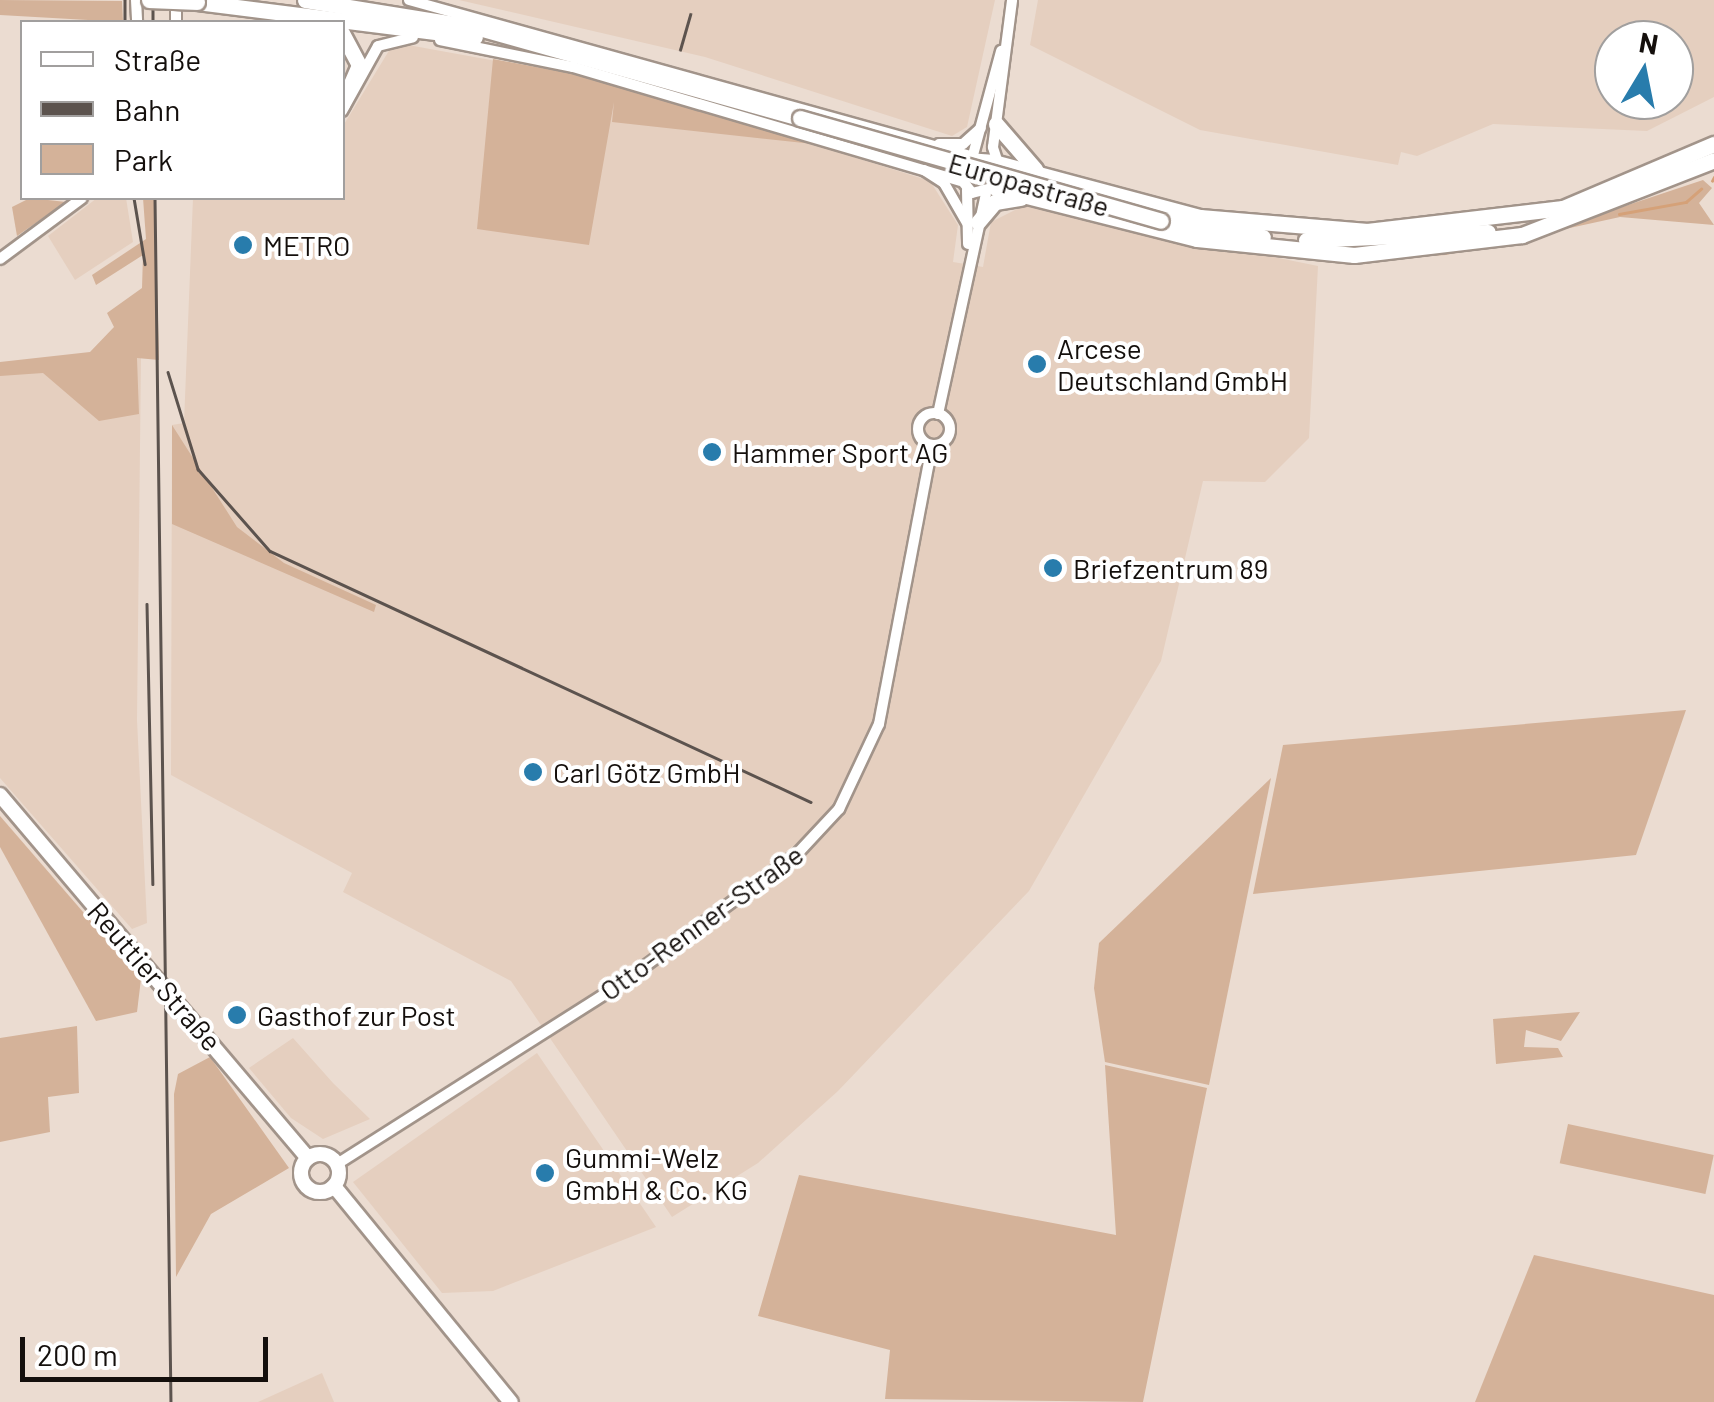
<!DOCTYPE html>
<meta charset="utf-8">
<style>
body{margin:0}
#map{position:relative;width:1714px;height:1402px;overflow:hidden;background:#ebdcd1;font-family:Barlow,sans-serif}
div>[style]{position:absolute}
.built>*{inset:0;background:#e5cfbf}
.green>*{inset:0;background:#d4b299;transform-origin:0 0}
.stream>*{height:2.5px;margin:-1.25px;padding:0 1.25px;transform-origin:1.25px;border-radius:1.25px;background:#d5a178}
.roads{filter:drop-shadow(2px 0 #a2948a) drop-shadow(-2px 0 #a2948a) drop-shadow(0 2px #a2948a) drop-shadow(0 -2px #a2948a)}
.minor>*{height:10px;margin:-5px;padding:0 5px;transform-origin:5px;border-radius:5px;background:#fff}
.minor>.ring{margin:-5px;padding:0;box-sizing:content-box;background:none;border:10px solid #fff;border-radius:50%}
.major>*{height:14px;margin:-7px;padding:0 7px;transform-origin:7px;border-radius:7px;background:#fff}
.major>.ring{margin:-7px;padding:0;box-sizing:content-box;background:none;border:14px solid #fff;border-radius:50%}
.highway>*{height:15px;margin:-7.5px;padding:0 7.5px;transform-origin:7.5px;border-radius:7.5px;background:#fff}
.rail>*{height:2.5px;margin:-1.25px;padding:0 1.25px;transform-origin:1.25px;border-radius:1.25px;background:#5c534e}
.bridges{filter:drop-shadow(2px 0 #a2948a) drop-shadow(-2px 0 #a2948a) drop-shadow(0 2px #a2948a) drop-shadow(0 -2px #a2948a)}
.highway-bridge>*{height:15px;margin:-7.5px;padding:0 7.5px;transform-origin:7.5px;border-radius:7.5px;background:#fff}
.dots>*{width:28px;height:28px;translate:-50% -50%;box-sizing:border-box;border:5px solid #fff;border-radius:50%}
span{translate:-50% -50%;white-space:nowrap;text-align:center;line-height:1.15;-webkit-text-stroke:8px #fff;paint-order:stroke}
.street-label{font-size:28px;color:#140f0c}
.poi-label{font-size:28px;color:#140f0c}
.left{translate:0 -50%;text-align:left}
.legend{position:absolute;left:20px;top:20px;width:325px;height:180px;box-sizing:border-box;background:#fff;border:2px solid #a19f9e;margin:0;padding:12px 18px;list-style:none;font-size:30px;color:#140f0c}
.legend li{display:flex;align-items:center;gap:20px;height:50px}
.legend b{width:50px;border:2px solid #a19f9e}
.north{position:absolute;left:1594px;top:20px;width:100px;height:100px;box-sizing:border-box;background:#fff;border:2px solid #a19f9e;border-radius:50%;rotate:10deg;font-size:28px;font-weight:700;line-height:40px;text-align:center;color:#140f0c}
.north::after{content:'';display:block;margin:auto;width:35px;height:45px;background:#287cac;clip-path:polygon(50% 0,100% 100%,50% 72%,0 100%)}
.scale{position:absolute;left:20px;top:1337px;width:248px;height:45px;box-sizing:border-box;border:5px solid #140f0c;border-top:0;padding-left:12px;font-size:30px;line-height:35px;white-space:nowrap;color:#140f0c;-webkit-text-stroke:8px #fff;paint-order:stroke}
</style>
<div id="map">
<div class="built">
<div style="clip-path:polygon(459px 0,995px 0,967px 127px,952px 136px,705px 57px)"></div>
<div style="clip-path:polygon(evenodd,1038px 0,1714px 0,1714px 97px,1647px 131px,1493px 124px,1417px 156px,1401px 152px,1398px 165px,1200px 130px,1030px 45px,1038px 0,1614px 40px,1674px 40px,1674px 100px,1614px 100px,1614px 40px)"></div>
<div style="clip-path:polygon(408px 45px,618px 83px,930px 181px,958px 225px,953px 262px,983px 267px,991px 222px,1023px 206px,1318px 266px,1309px 438px,1265px 482px,1203px 481px,1161px 661px,1029px 891px,838px 1091px,758px 1163px,672px 1217px,511px 981px,343px 892px,352px 873px,171px 775px,172px 425px,184px 423px,193px 198px,342px 198px,343px 126px,390px 49px)"></div>
<div style="clip-path:polygon(97px 198px,126px 198px,133px 242px,75px 280px,48px 236px)"></div>
<div style="clip-path:polygon(141px 356px,137px 720px,147px 923px,132px 929px,0 778px,0 367px)"></div>
<div style="clip-path:polygon(293px 1038px,333px 1083px,370px 1119px,323px 1139px,291px 1118px,249px 1068px)"></div>
<div style="clip-path:polygon(537px 1053px,656px 1227px,493px 1291px,442px 1293px,353px 1182px)"></div>
<div style="clip-path:polygon(322px 1373px,334px 1402px,258px 1402px)"></div>
</div>
<div class="green">
<div style="clip-path:polygon(0 0,122px 1px,123px 22px,0 15px)"></div>
<div style="clip-path:polygon(493px 59px,617px 82px,813px 144px,612px 122px,614px 102px,589px 245px,477px 229px)"></div>
<div style="clip-path:polygon(1703px 180px,1712px 188px,1699px 203px,1714px 225px,1620px 217px,1446px 255px,1326px 262px,1562px 227px)"></div>
<div style="clip-path:polygon(30px 198px,66px 202px,17px 236px,12px 207px)"></div>
<div style="clip-path:polygon(143px 198px,155px 198px,159px 360px,137px 358px,139px 414px,99px 421px,43px 373px,0 376px,0 362px,90px 352px,114px 327px,107px 313px,142px 288px,143px 255px,96px 285px,92px 275px,146px 239px)"></div>
<div style="clip-path:polygon(172px 425px,237px 527px,284px 563px,376px 605px,374px 612px,172px 524px)"></div>
<div style="clip-path:polygon(1686px 710px,1636px 855px,1253px 894px,1283px 745px)"></div>
<div style="clip-path:polygon(1271px 778px,1209px 1085px,1105px 1062px,1094px 988px,1099px 943px)"></div>
<div style="clip-path:polygon(0 816px,141px 979px,137px 1012px,96px 1021px,0 847px)"></div>
<div style="clip-path:polygon(1580px 1012px,1561px 1041px,1526px 1030px,1524px 1047px,1558px 1048px,1563px 1057px,1496px 1064px,1493px 1019px)"></div>
<div style="clip-path:polygon(77px 1026px,79px 1093px,48px 1097px,50px 1132px,0 1142px,0 1038px)"></div>
<div style="clip-path:polygon(210px 1057px,289px 1168px,211px 1214px,176px 1277px,174px 1094px,178px 1074px)"></div>
<div style="clip-path:polygon(1105px 1065px,1207px 1088px,1143px 1402px,885px 1399px,890px 1350px,758px 1316px,799px 1175px,1116px 1235px)"></div>
<div style="left:1568px;top:1124px;width:149px;height:40px;rotate:12deg"></div>
<div style="clip-path:polygon(1534px 1255px,1714px 1295px,1714px 1402px,1475px 1402px)"></div>
</div>
<div class="stream">
<div style="left:1712px;top:181px;width:4px;rotate:-63deg"></div>
<div style="left:1619px;top:214px;width:68px;rotate:-10.2deg"></div>
<div style="left:1686px;top:202px;width:20px;rotate:-41deg"></div>
</div>
<div class="roads">
<div class="minor">
<div style="left:136px;top:0;width:22px;rotate:87deg"></div>
<div style="left:176px;top:0;width:22px;rotate:90deg"></div>
<div style="left:409px;top:0;width:582px;rotate:15.54deg"></div>
<div style="left:440px;top:40px;width:136px;rotate:11.5deg"></div>
<div style="left:573px;top:67px;width:403px;rotate:16.4deg"></div>
<div style="left:342px;top:111px;width:74px;rotate:-61deg"></div>
<div style="left:378px;top:46px;width:36px;rotate:-14deg"></div>
<div style="left:939px;top:144px;width:24px"></div>
<div style="left:963px;top:144px;width:24px;rotate:-42deg"></div>
<div style="left:973px;top:155px;width:108px;rotate:-74.9deg"></div>
<div style="left:967px;top:158px;width:28px;rotate:4deg"></div>
<div style="left:999px;top:166px;width:20px;rotate:-108deg"></div>
<div style="left:993px;top:147px;width:148px;rotate:-82.6deg"></div>
<div style="left:924px;top:170px;width:24px;rotate:33deg"></div>
<div style="left:944px;top:183px;width:46px;rotate:60.1deg"></div>
<div style="left:960px;top:178px;width:19px;rotate:51deg"></div>
<div style="left:972px;top:193px;width:25px;rotate:-14deg"></div>
<div style="left:967px;top:190px;width:54px;rotate:88.9deg"></div>
<div style="left:0;top:259px;width:102px;rotate:-36.6deg"></div>
<div class="ring" style="left:918px;top:413px;width:22px;height:22px"></div>
<div style="left:938px;top:414px;width:225px;rotate:-77.7deg"></div>
<div style="left:337px;top:1164px;width:338px;rotate:-32.4deg"></div>
<div style="left:622px;top:983px;width:217px;rotate:-36.4deg"></div>
<div style="left:797px;top:854px;width:62px;rotate:-47deg"></div>
<div style="left:839px;top:809px;width:94px;rotate:-64.8deg"></div>
<div style="left:879px;top:724px;width:284px;rotate:-79.2deg"></div>
</div>
<div class="major">
<div style="left:0;top:795px;width:476px;rotate:49.7deg"></div>
<div class="ring" style="left:301px;top:1154px;width:24px;height:24px"></div>
<div style="left:334px;top:1186px;width:279px;rotate:50.7deg"></div>
</div>
<div class="highway">
<div style="left:305px;top:0;width:176px;rotate:9.1deg"></div>
<div style="left:479px;top:28px;width:333px;rotate:15.7deg"></div>
<div style="left:197px;top:2px;width:280px;rotate:7.2deg"></div>
<div style="left:342px;top:33px;width:36px;rotate:62deg"></div>
<div style="left:359px;top:65px;width:43px;rotate:113.6deg"></div>
<div style="left:996px;top:124px;width:60px;rotate:49.1deg"></div>
<div style="left:997px;top:163px;width:210px;rotate:14.9deg"></div>
<div style="left:1200px;top:217px;width:168px;rotate:4.8deg"></div>
<div style="left:1367px;top:231px;width:197px;rotate:-6.7deg"></div>
<div style="left:1563px;top:208px;width:164px;rotate:-23deg"></div>
<div style="left:995px;top:188px;width:208px;rotate:14.2deg"></div>
<div style="left:1197px;top:239px;width:158px;rotate:5.8deg"></div>
<div style="left:1354px;top:255px;width:169px;rotate:-6.8deg"></div>
<div style="left:1522px;top:235px;width:206px;rotate:-21.3deg"></div>
<div style="left:1161px;top:221px;width:103px;rotate:8.9deg"></div>
<div style="left:978px;top:222px;width:26px;rotate:-50deg"></div>
<div style="left:995px;top:202px;width:26px;rotate:-9deg"></div>
<div style="left:1306px;top:240px;width:182px;rotate:-2.5deg"></div>
</div>
</div>
<div class="rail">
<div style="left:125px;top:0;width:22px;rotate:90deg"></div>
<div style="left:153px;top:0;width:22px;rotate:90deg"></div>
<div style="left:680px;top:50px;width:37px;rotate:-74deg"></div>
<div style="left:134px;top:198px;width:67px;rotate:80.5deg"></div>
<div style="left:155px;top:198px;width:1204px;rotate:89.24deg"></div>
<div style="left:168px;top:372px;width:102px;rotate:72.8deg"></div>
<div style="left:198px;top:469px;width:109px;rotate:48.7deg"></div>
<div style="left:270px;top:551px;width:596px;rotate:24.89deg"></div>
<div style="left:147px;top:604px;width:280px;rotate:88.8deg"></div>
</div>
<div class="bridges">
<div class="highway-bridge">
<div style="left:149px;top:0;width:48px;rotate:2.4deg"></div>
<div style="left:800px;top:118px;width:375px;rotate:15.9deg"></div>
</div>
</div>
<div class="dots">
<div style="left:243px;top:245px;background:#287cac"></div>
<div style="left:1037px;top:364px;background:#287cac"></div>
<div style="left:712px;top:452px;background:#287cac"></div>
<div style="left:1053px;top:568px;background:#287cac"></div>
<div style="left:533px;top:772px;background:#287cac"></div>
<div style="left:237px;top:1015px;background:#287cac"></div>
<div style="left:545px;top:1173px;background:#287cac"></div>
</div>
<div class="street-label">
<span style="left:1029px;top:184px;rotate:16deg">Europastraße</span>
<span style="left:701px;top:922px;rotate:-36deg">Otto-Renner-Straße</span>
<span style="left:155px;top:976px;rotate:49deg">Reuttier Straße</span>
</div>
<div class="poi-label">
<span class="left" style="left:263px;top:245px">METRO</span>
<span class="left" style="left:1057px;top:364px">Arcese<br>Deutschland GmbH</span>
<span class="left" style="left:732px;top:452px">Hammer Sport AG</span>
<span class="left" style="left:1073px;top:568px">Briefzentrum 89</span>
<span class="left" style="left:553px;top:772px">Carl Götz GmbH</span>
<span class="left" style="left:257px;top:1015px">Gasthof zur Post</span>
<span class="left" style="left:565px;top:1173px">Gummi-Welz<br>GmbH &amp; Co. KG</span>
</div>
<ul class="legend">
<li><b style="height:12px;background:#fff"></b>Straße</li>
<li><b style="height:12px;background:#5c534e"></b>Bahn</li>
<li><b style="height:28px;background:#d4b299"></b>Park</li>
</ul>
<div class="north">N</div>
<div class="scale">200 m</div>
</div>
